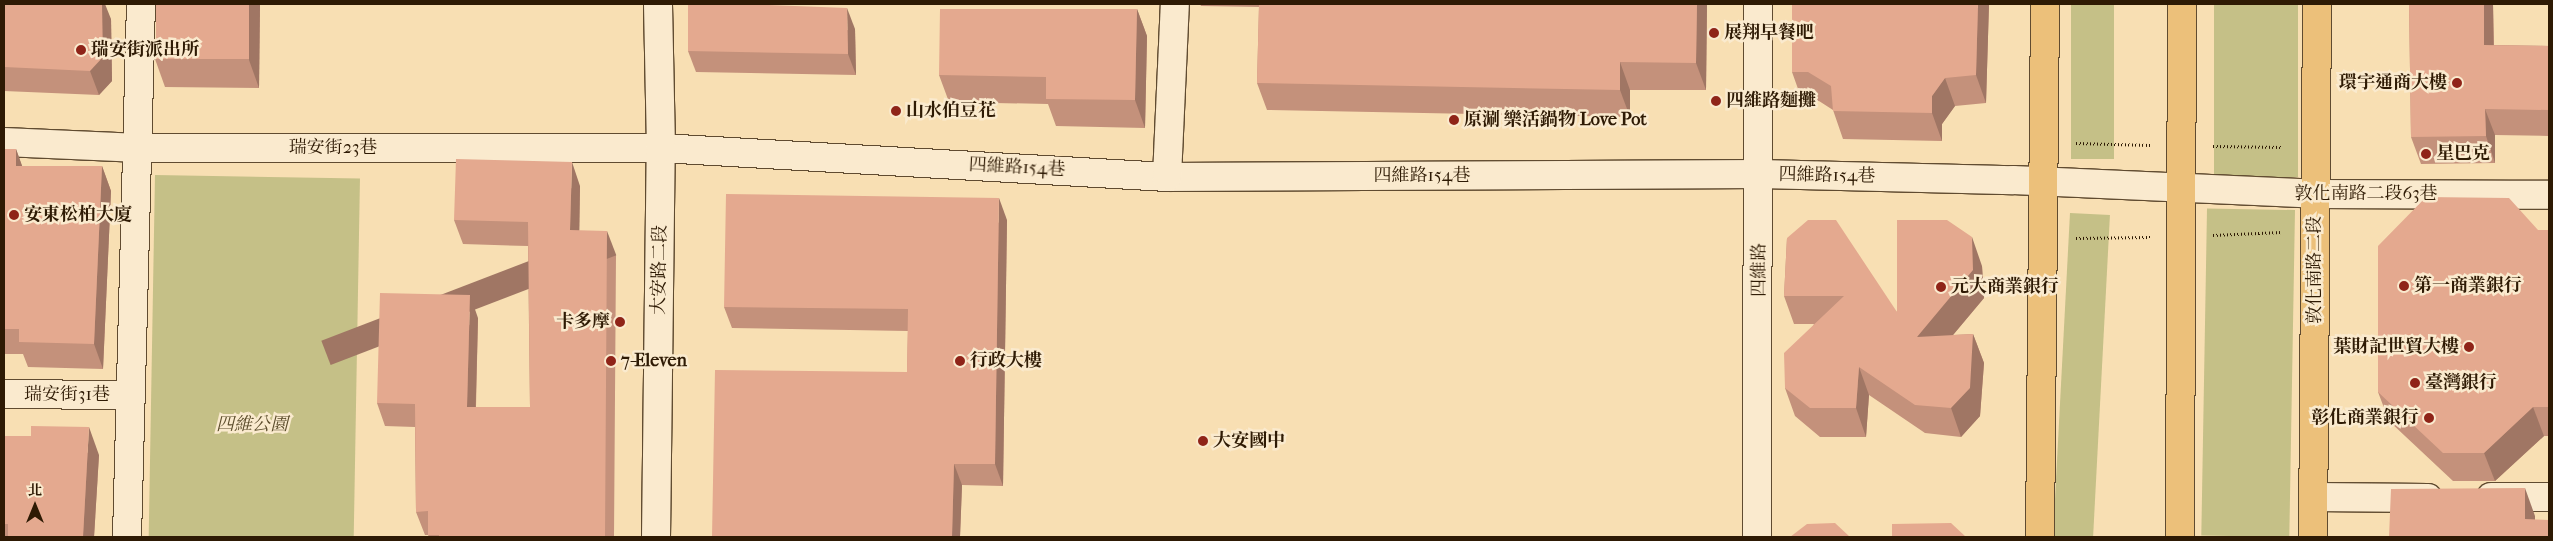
<!DOCTYPE html>
<meta charset="utf-8">
<style>
body{margin:0}
#map{position:relative;width:2553px;height:541px;overflow:hidden;background:#f8dfb3;font-family:"IM FELL French Canon","Noto Serif TC",serif}
div>[style]{position:absolute}
.green>*{inset:0;background:#c5c087;transform-origin:0 0}
.path>*{height:3px;margin-top:-1.5px;transform-origin:0;background:repeating-linear-gradient(90deg,#2e1a04 0 1px,transparent 0 3.5px)}
.roads{filter:drop-shadow(1px 0 #604b30) drop-shadow(-1px 0 #604b30) drop-shadow(0 1px #604b30) drop-shadow(0 -1px #604b30)}
.minor>*{height:28px;margin:-14px;padding:0 14px;transform-origin:14px;border-radius:14px;background:#faeace}
.major>*{height:28px;margin:-14px;padding:0 14px;transform-origin:14px;border-radius:14px;background:#ecc07a}
.wall>*{inset:0;background:#c4917b}
.shaded-wall>*{inset:0;background:#a07664;transform-origin:0 0}
.building>*{inset:0;background:#e4a98f;transform-origin:0 0}
.dots>*{width:14px;height:14px;translate:-50% -50%;box-sizing:border-box;border:2px solid #faeace;border-radius:50%}
span{translate:-50% -50%;white-space:nowrap;text-align:center;line-height:1.15;-webkit-text-stroke:5px #faeace;paint-order:stroke}
.poi-label{font-size:18px;color:#2e1a04;font-weight:700}
.left{translate:0 -50%;text-align:left}
.right{translate:-100% -50%;text-align:right}
.street-label{font-size:18px;color:#2e1a04}
.park-label{font-size:18px;color:#5b4c2b;font-style:italic}
.frame{position:absolute;inset:0;border:5px solid #2e1a04;pointer-events:none}
.north{position:absolute;left:10px;top:481px;width:50px;height:50px;-webkit-text-stroke:4px #faeace;paint-order:stroke;rotate:0deg;font-size:14px;font-weight:700;line-height:20px;text-align:center;color:#2e1a04}
.north::after{content:'';display:block;margin:auto;width:18px;height:22px;background:#2e1a04;clip-path:polygon(50% 0,100% 100%,50% 72%,0 100%)}
</style>
<div id="map">
<div class="green">
<div style="left:2071px;top:4px;width:43px;height:155px"></div>
<div style="left:2214px;top:4px;width:84px;height:173px"></div>
<div style="left:155px;top:175px;width:205px;height:362px;rotate:1deg"></div>
<div style="left:2295px;top:210px;width:327px;height:88px;rotate:91deg"></div>
<div style="left:2070px;top:213px;width:40px;height:324px;rotate:3deg"></div>
</div>
<div class="path">
<div style="left:2076px;top:143px;width:74px;rotate:1.5deg"></div>
<div style="left:2213px;top:146px;width:69px;rotate:0.8deg"></div>
<div style="left:2213px;top:235px;width:69px;rotate:-2.5deg"></div>
<div style="left:2076px;top:238px;width:74px;rotate:-0.8deg"></div>
</div>
<div class="roads">
<div class="minor">
<div style="left:4px;top:142px;width:136px;rotate:2.5deg"></div>
<div style="left:140px;top:148px;width:521px"></div>
<div style="left:661px;top:148px;width:507px;rotate:3.28deg"></div>
<div style="left:1167px;top:177px;width:593px;rotate:-0.29deg"></div>
<div style="left:1760px;top:174px;width:253px;rotate:1.4deg"></div>
<div style="left:2013px;top:180px;width:303px;rotate:2.6deg"></div>
<div style="left:2316px;top:194px;width:233px;rotate:0.2deg"></div>
<div style="left:1167px;top:177px;width:173px;rotate:-87.4deg"></div>
<div style="left:4px;top:394px;width:127px;rotate:0.5deg"></div>
<div style="left:2313px;top:497px;width:115px;rotate:0.5deg"></div>
<div style="left:2491px;top:497px;width:58px"></div>
<div style="left:127px;top:537px;width:533px;rotate:-88.5deg"></div>
<div style="left:656px;top:537px;width:389px;rotate:-89.3deg"></div>
<div style="left:661px;top:148px;width:144px;rotate:-91.2deg"></div>
<div style="left:1757px;top:537px;width:533px;rotate:-89.89deg"></div>
</div>
<div class="major">
<div style="left:2040px;top:537px;width:533px;rotate:-89.46deg"></div>
<div style="left:2180px;top:537px;width:533px;rotate:-89.79deg"></div>
<div style="left:2313px;top:537px;width:533px;rotate:-89.57deg"></div>
</div>
</div>
<div class="wall">
<div style="clip-path:polygon(4px 4px,111px 19px,112px 81px,99px 95px,4px 91px)"></div>
<div style="clip-path:polygon(260px 4px,259px 88px,165px 87px,155px 59px)"></div>
<div style="clip-path:polygon(1200px 4px,1707px 4px,1706px 90px,1630px 90px,1630px 117px,1267px 110px,1257px 83px,1259px 7px,1201px 6px)"></div>
<div style="clip-path:polygon(1989px 4px,1986px 103px,1955px 106px,1942px 124px,1942px 141px,1843px 139px,1833px 110px,1819px 101px,1802px 100px,1792px 72px)"></div>
<div style="clip-path:polygon(2409px 4px,2493px 4px,2494px 45px,2549px 46px,2549px 136px,2495px 135px,2495px 163px,2421px 164px,2411px 137px)"></div>
<div style="clip-path:polygon(1137px 9px,1147px 36px,1145px 128px,1056px 126px,1048px 104px,949px 102px,939px 75px)"></div>
<div style="clip-path:polygon(855px 29px,856px 75px,696px 72px,688px 51px)"></div>
<div style="clip-path:polygon(4px 149px,16px 149px,22px 166px,102px 166px,111px 191px,103px 369px,28px 367px,23px 354px,4px 354px)"></div>
<div style="clip-path:polygon(580px 186px,579px 231px,616px 255px,614px 537px,429px 537px,428px 535px,425px 535px,416px 512px,415px 427px,385px 426px,377px 403px,478px 318px,476px 407px,530px 407px,528px 246px,463px 244px,454px 220px)"></div>
<div style="clip-path:polygon(1007px 220px,1003px 486px,962px 485px,960px 537px,712px 537px,907px 372px,908px 331px,732px 328px,724px 307px)"></div>
<div style="clip-path:polygon(2538px 230px,2549px 230px,2549px 436px,2544px 436px,2495px 481px,2453px 481px,2389px 421px,2378px 392px)"></div>
<div style="clip-path:polygon(1787px 238px,1897px 312px,1982px 266px,1984px 298px,1953px 335px,1973px 334px,1984px 363px,1980px 416px,1961px 437px,1925px 433px,1869px 395px,1866px 437px,1820px 437px,1795px 416px,1785px 388px,1814px 324px,1794px 324px,1784px 296px)"></div>
<div style="clip-path:polygon(4px 436px,99px 455px,94px 537px,4px 537px)"></div>
</div>
<div class="shaded-wall">
<div style="clip-path:polygon(102px 4px,105px 4px,111px 19px,112px 81px,99px 95px,90px 71px)"></div>
<div style="clip-path:polygon(249px 4px,260px 4px,259px 88px,249px 60px)"></div>
<div style="clip-path:polygon(1697px 4px,1707px 4px,1706px 90px,1696px 63px)"></div>
<div style="clip-path:polygon(1978px 4px,1989px 4px,1986px 103px,1976px 75px)"></div>
<div style="clip-path:polygon(2484px 4px,2493px 4px,2494px 72px,2484px 45px)"></div>
<div style="clip-path:polygon(847px 8px,855px 29px,856px 75px,848px 54px)"></div>
<div style="clip-path:polygon(1137px 9px,1147px 36px,1145px 128px,1135px 100px)"></div>
<div style="clip-path:polygon(1620px 62px,1630px 90px,1630px 117px,1620px 90px)"></div>
<div style="clip-path:polygon(1945px 78px,1955px 106px,1942px 124px,1942px 141px,1932px 113px,1932px 96px)"></div>
<div style="clip-path:polygon(2485px 109px,2495px 135px,2495px 163px,2486px 136px)"></div>
<div style="clip-path:polygon(16px 149px,25px 174px,16px 166px)"></div>
<div style="clip-path:polygon(572px 162px,580px 186px,579px 254px,570px 230px)"></div>
<div style="clip-path:polygon(102px 166px,111px 191px,103px 369px,94px 344px)"></div>
<div style="clip-path:polygon(999px 198px,1007px 220px,1003px 486px,995px 464px)"></div>
<div style="left:607px;top:231px;width:26px;height:306px;rotate:69deg"></div>
<div style="clip-path:polygon(1972px 237px,1982px 266px,1984px 298px,1927px 366px,1917px 337px)"></div>
<div style="clip-path:polygon(470px 295px,478px 318px,475px 431px,467px 407px)"></div>
<div style="clip-path:polygon(1973px 334px,1984px 363px,1980px 416px,1961px 437px,1951px 408px)"></div>
<div style="clip-path:polygon(1859px 367px,1869px 395px,1866px 437px,1856px 408px)"></div>
<div style="clip-path:polygon(2533px 407px,2544px 436px,2495px 481px,2484px 453px)"></div>
<div style="clip-path:polygon(89px 427px,99px 455px,94px 537px,83px 537px)"></div>
<div style="clip-path:polygon(954px 464px,962px 485px,960px 537px,952px 537px)"></div>
<div style="clip-path:polygon(2525px 488px,2535px 516px,2535px 537px,2525px 519px)"></div>
</div>
<div class="building">
<div style="clip-path:polygon(4px 4px,102px 4px,103px 57px,90px 71px,4px 67px)"></div>
<div style="left:156px;top:4px;width:93px;height:55px"></div>
<div style="clip-path:polygon(688px 4px,739px 4px,847px 8px,848px 54px,688px 51px)"></div>
<div style="clip-path:polygon(1259px 4px,1697px 4px,1696px 63px,1620px 62px,1620px 90px,1257px 83px)"></div>
<div style="clip-path:polygon(1792px 4px,1978px 4px,1976px 75px,1945px 78px,1932px 96px,1932px 113px,1833px 111px,1831px 86px,1808px 72px,1792px 72px)"></div>
<div style="clip-path:polygon(2409px 4px,2484px 4px,2484px 45px,2549px 46px,2549px 110px,2485px 109px,2486px 136px,2411px 137px)"></div>
<div style="clip-path:polygon(940px 9px,1137px 9px,1135px 100px,1046px 99px,1046px 77px,939px 75px)"></div>
<div style="clip-path:polygon(4px 149px,16px 149px,16px 166px,102px 166px,94px 344px,19px 342px,19px 329px,4px 329px)"></div>
<div style="clip-path:polygon(456px 159px,572px 162px,570px 230px,607px 231px,605px 537px,439px 537px,439px 535px,428px 535px,428px 511px,416px 512px,415px 404px,377px 403px,380px 293px,470px 295px,467px 407px,530px 407px,528px 222px,454px 220px)"></div>
<div style="clip-path:polygon(726px 194px,999px 198px,995px 464px,954px 464px,952px 537px,712px 537px,715px 370px,907px 372px,908px 309px,724px 307px)"></div>
<div style="clip-path:polygon(2426px 197px,2509px 198px,2538px 230px,2549px 230px,2549px 407px,2533px 407px,2484px 453px,2443px 453px,2378px 392px,2378px 246px)"></div>
<div style="clip-path:polygon(1808px 220px,1836px 220px,1897px 312px,1897px 220px,1947px 220px,1972px 237px,1973px 270px,1917px 337px,1973px 334px,1970px 388px,1951px 408px,1915px 405px,1859px 367px,1856px 408px,1810px 408px,1785px 388px,1784px 353px,1844px 296px,1784px 296px,1787px 238px)"></div>
<div style="clip-path:polygon(31px 426px,89px 427px,83px 537px,8px 537px,8px 524px,4px 524px,4px 436px,31px 436px)"></div>
<div style="clip-path:polygon(2525px 488px,2525px 519px,2549px 520px,2549px 537px,2389px 537px,2391px 489px)"></div>
<div style="clip-path:polygon(1835px 523px,1850px 537px,1790px 537px,1807px 524px)"></div>
<div style="clip-path:polygon(1951px 523px,1966px 537px,1892px 537px,1892px 524px)"></div>
</div>
<div class="dots">
<div style="left:1714px;top:33px;background:#8f2418"></div>
<div style="left:81px;top:50px;background:#8f2418"></div>
<div style="left:2457px;top:83px;background:#8f2418"></div>
<div style="left:1716px;top:101px;background:#8f2418"></div>
<div style="left:896px;top:111px;background:#8f2418"></div>
<div style="left:1454px;top:120px;background:#8f2418"></div>
<div style="left:2426px;top:154px;background:#8f2418"></div>
<div style="left:14px;top:215px;background:#8f2418"></div>
<div style="left:2404px;top:286px;background:#8f2418"></div>
<div style="left:1941px;top:287px;background:#8f2418"></div>
<div style="left:620px;top:322px;background:#8f2418"></div>
<div style="left:2469px;top:347px;background:#8f2418"></div>
<div style="left:611px;top:361px;background:#8f2418"></div>
<div style="left:960px;top:361px;background:#8f2418"></div>
<div style="left:2415px;top:383px;background:#8f2418"></div>
<div style="left:2429px;top:418px;background:#8f2418"></div>
<div style="left:1203px;top:441px;background:#8f2418"></div>
</div>
<div class="poi-label">
<span class="left" style="left:1724px;top:33px">展翔早餐吧</span>
<span class="left" style="left:91px;top:50px">瑞安街派出所</span>
<span class="right" style="left:2447px;top:83px">環宇通商大樓</span>
<span class="left" style="left:1726px;top:101px">四維路麵攤</span>
<span class="left" style="left:906px;top:111px">山水伯豆花</span>
<span class="left" style="left:1464px;top:120px">原涮 樂活鍋物 Love Pot</span>
<span class="left" style="left:2436px;top:154px">星巴克</span>
<span class="left" style="left:24px;top:215px">安東松柏大廈</span>
<span class="left" style="left:2414px;top:286px">第一商業銀行</span>
<span class="left" style="left:1951px;top:287px">元大商業銀行</span>
<span class="right" style="left:610px;top:322px">卡多摩</span>
<span class="right" style="left:2459px;top:347px">葉財記世貿大樓</span>
<span class="left" style="left:621px;top:361px">7-Eleven</span>
<span class="left" style="left:970px;top:361px">行政大樓</span>
<span class="left" style="left:2425px;top:383px">臺灣銀行</span>
<span class="right" style="left:2419px;top:418px">彰化商業銀行</span>
<span class="left" style="left:1213px;top:441px">大安國中</span>
</div>
<div class="street-label">
<span style="left:333px;top:148px">瑞安街23巷</span>
<span style="left:1017px;top:168px;rotate:3deg">四維路154巷</span>
<span style="left:1422px;top:176px">四維路154巷</span>
<span style="left:1827px;top:176px;rotate:1deg">四維路154巷</span>
<span style="left:2366px;top:194px">敦化南路二段63巷</span>
<span style="left:660px;top:270px;rotate:-89deg">大安路二段</span>
<span style="left:1760px;top:270px;rotate:-90deg">四維路</span>
<span style="left:2315px;top:270px;rotate:-90deg">敦化南路二段</span>
<span style="left:67px;top:395px">瑞安街31巷</span>
</div>
<div class="park-label">
<span style="left:252px;top:425px">四維公園</span>
</div>
<div class="frame"></div>
<div class="north">北</div>
</div>
